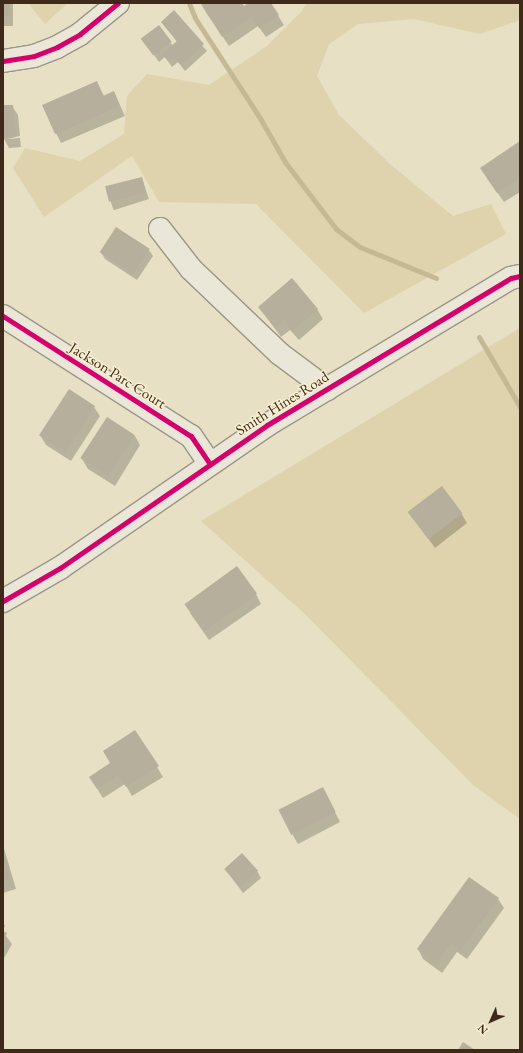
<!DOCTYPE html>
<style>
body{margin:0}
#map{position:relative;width:523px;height:1053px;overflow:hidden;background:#e7e0c4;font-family:"EB Garamond",serif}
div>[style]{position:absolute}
.green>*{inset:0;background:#ded3ad}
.shadow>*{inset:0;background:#0003;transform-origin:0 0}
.stream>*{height:5px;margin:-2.5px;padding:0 2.5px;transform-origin:2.5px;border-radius:2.5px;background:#c5b895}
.building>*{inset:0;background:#b6af9c;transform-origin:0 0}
.roads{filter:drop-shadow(1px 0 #9c9584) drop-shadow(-1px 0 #9c9584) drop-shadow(0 1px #9c9584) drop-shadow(0 -1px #9c9584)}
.minor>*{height:22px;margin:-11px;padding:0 11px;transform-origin:11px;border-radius:11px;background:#eae7d9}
.cycleway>*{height:5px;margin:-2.5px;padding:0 2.5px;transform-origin:2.5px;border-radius:2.5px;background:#d6006c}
span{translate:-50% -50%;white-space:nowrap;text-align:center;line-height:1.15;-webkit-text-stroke:3px #f8f0d0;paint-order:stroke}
.street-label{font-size:15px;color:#3e291a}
.frame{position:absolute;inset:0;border:4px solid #3e291a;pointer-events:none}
.north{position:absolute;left:471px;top:1001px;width:40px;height:40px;-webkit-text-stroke:3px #f8f0d0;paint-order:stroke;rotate:225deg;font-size:11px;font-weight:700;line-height:16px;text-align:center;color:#3e291a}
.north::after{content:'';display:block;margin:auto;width:14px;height:18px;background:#3e291a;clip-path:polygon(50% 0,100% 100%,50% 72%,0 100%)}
</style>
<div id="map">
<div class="green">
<div style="clip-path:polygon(28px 3px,68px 3px,45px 24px)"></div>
<div style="clip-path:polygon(306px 3px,520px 3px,520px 20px,480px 34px,414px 19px,358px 24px,329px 44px,317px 76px,339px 115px,390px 164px,453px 216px,491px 204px,506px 234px,364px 313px,256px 204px,159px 202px,132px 156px,44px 217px,13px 168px,25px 148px,80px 161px,124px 134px,127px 96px,147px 74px,209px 85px,267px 46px,302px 11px)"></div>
<div style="clip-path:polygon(520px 328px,520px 819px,473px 785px,307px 616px,201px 521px)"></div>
</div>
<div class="shadow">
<div style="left:3px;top:3px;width:10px;height:23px"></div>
<div style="clip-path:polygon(203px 3px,241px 3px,244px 7px,250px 3px,270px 3px,284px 25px,266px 37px,258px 26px,229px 46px,207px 14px,201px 4px)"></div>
<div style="clip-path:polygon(173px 12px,207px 51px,185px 71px,178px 62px,172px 67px,165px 57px,159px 62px,143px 39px,159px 26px,173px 46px,177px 42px,162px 22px)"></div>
<div style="clip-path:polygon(97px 82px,104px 96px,114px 92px,125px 116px,61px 143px,56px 133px)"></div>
<div style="clip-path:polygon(3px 106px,12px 106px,18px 115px,20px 136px,7px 139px,20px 138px,21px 147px,9px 148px,3px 137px)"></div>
<div style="clip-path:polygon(520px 143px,520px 192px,504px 202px,487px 178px)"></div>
<div style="left:142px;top:178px;width:22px;height:37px;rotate:72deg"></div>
<div style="clip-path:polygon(149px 250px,153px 256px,137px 280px,105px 259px,101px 252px)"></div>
<div style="clip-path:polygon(259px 307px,317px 309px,323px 319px,299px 340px,290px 330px,281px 337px)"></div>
<div style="clip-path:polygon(94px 407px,100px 416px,71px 461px,46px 445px,40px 435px)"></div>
<div style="clip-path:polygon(107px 419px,135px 436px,140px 445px,115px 486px,88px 469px,82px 459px)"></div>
<div style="clip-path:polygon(409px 512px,461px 513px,467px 523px,435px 548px)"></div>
<div style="clip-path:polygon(256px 594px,261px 604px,209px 640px,190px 613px)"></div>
<div style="clip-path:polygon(135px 731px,163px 777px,132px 796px,125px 784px,103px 798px,96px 787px)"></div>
<div style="clip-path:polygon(328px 798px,340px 822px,298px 844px,292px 834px)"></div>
<div style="clip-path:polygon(3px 845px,16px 889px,3px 893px)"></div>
<div style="clip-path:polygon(225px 869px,257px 871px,261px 878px,243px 893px)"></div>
<div style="clip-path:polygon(498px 899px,504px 908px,467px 959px,457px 952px,442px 973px,423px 959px,418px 949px)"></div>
<div style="clip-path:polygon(3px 922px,5px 926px,3px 930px)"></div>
<div style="clip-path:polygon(3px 932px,12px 944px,3px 960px)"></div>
</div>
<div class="stream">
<div style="left:189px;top:3px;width:16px;rotate:68deg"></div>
<div style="left:195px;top:18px;width:119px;rotate:57deg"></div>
<div style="left:260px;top:118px;width:51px;rotate:60.4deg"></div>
<div style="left:285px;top:162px;width:84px;rotate:52.7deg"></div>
<div style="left:336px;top:229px;width:30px;rotate:37deg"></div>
<div style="left:360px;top:247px;width:82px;rotate:22.2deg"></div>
<div style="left:479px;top:337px;width:81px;rotate:59.6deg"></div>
</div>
<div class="building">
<div style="left:3px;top:3px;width:6px;height:13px"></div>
<div style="clip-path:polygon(201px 3px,242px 3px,244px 6px,248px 3px,271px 3px,279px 15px,259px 28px,252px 17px,222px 37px)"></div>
<div style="clip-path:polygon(174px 10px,204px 44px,181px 65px,173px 56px,168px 61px,162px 54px,177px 41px,161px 22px)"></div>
<div style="left:159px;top:25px;width:21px;height:23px;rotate:53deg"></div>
<div style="clip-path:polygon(97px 81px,103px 96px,114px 91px,120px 106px,55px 134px,42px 105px)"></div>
<div style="clip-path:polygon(3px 105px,13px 105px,16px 137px,3px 138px)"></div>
<div style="clip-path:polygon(520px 141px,520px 178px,497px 193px,480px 168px)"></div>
<div style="left:142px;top:177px;width:16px;height:38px;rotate:76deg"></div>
<div style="left:116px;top:227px;width:40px;height:30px;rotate:33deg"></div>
<div style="clip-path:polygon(292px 278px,318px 309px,292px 331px,284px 320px,275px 328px,258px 307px)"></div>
<div style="left:69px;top:389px;width:31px;height:55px;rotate:33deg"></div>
<div style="left:107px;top:417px;width:33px;height:49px;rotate:33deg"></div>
<div style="left:442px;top:486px;width:34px;height:43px;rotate:53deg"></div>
<div style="left:237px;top:566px;width:34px;height:65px;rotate:54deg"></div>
<div style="clip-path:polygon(135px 730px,159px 766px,126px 787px,118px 775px,97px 789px,89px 777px,110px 763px,103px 751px)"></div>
<div style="left:323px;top:787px;width:28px;height:50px;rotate:63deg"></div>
<div style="clip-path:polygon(3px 853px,11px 879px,3px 881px)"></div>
<div style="left:242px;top:853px;width:24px;height:24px;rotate:48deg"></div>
<div style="clip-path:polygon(469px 877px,499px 898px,461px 950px,451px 943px,436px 964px,417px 949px)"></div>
<div style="clip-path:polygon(3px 931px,7px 933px,3px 941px)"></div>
<div style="clip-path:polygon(463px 1042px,475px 1050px,458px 1050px)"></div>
</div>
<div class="roads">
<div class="minor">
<div style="left:3px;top:61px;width:31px;rotate:-9deg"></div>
<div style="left:34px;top:56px;width:25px;rotate:-21deg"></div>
<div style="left:57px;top:47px;width:26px;rotate:-29deg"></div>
<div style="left:80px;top:34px;width:49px;rotate:-39.2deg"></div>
<div style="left:160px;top:229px;width:51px;rotate:52.2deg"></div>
<div style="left:191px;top:269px;width:123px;rotate:43.7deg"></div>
<div style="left:280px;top:354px;width:59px;rotate:36.7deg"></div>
<div style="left:3px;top:316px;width:223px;rotate:32.6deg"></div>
<div style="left:191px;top:436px;width:34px;rotate:56deg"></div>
<div style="left:3px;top:601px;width:66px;rotate:-30.1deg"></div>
<div style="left:60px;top:568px;width:252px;rotate:-34.6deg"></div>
<div style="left:267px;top:425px;width:285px;rotate:-31.1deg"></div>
<div style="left:511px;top:278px;width:9px;rotate:-13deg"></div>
</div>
</div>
<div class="cycleway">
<div style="left:3px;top:61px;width:31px;rotate:-9deg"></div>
<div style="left:34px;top:56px;width:25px;rotate:-21deg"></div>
<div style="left:57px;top:47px;width:26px;rotate:-29deg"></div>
<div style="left:80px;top:34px;width:49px;rotate:-39.2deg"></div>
<div style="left:3px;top:316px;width:223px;rotate:32.6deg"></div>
<div style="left:191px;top:436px;width:34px;rotate:56deg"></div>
<div style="left:3px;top:601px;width:66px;rotate:-30.1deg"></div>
<div style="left:60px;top:568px;width:252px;rotate:-34.6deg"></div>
<div style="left:267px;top:425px;width:285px;rotate:-31.1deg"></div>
<div style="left:511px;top:278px;width:9px;rotate:-13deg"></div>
</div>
<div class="street-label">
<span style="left:118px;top:375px;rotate:32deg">Jackson Parc Court</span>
<span style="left:282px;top:403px;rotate:-32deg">Smith Hines Road</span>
</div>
<div class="frame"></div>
<div class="north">N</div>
</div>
